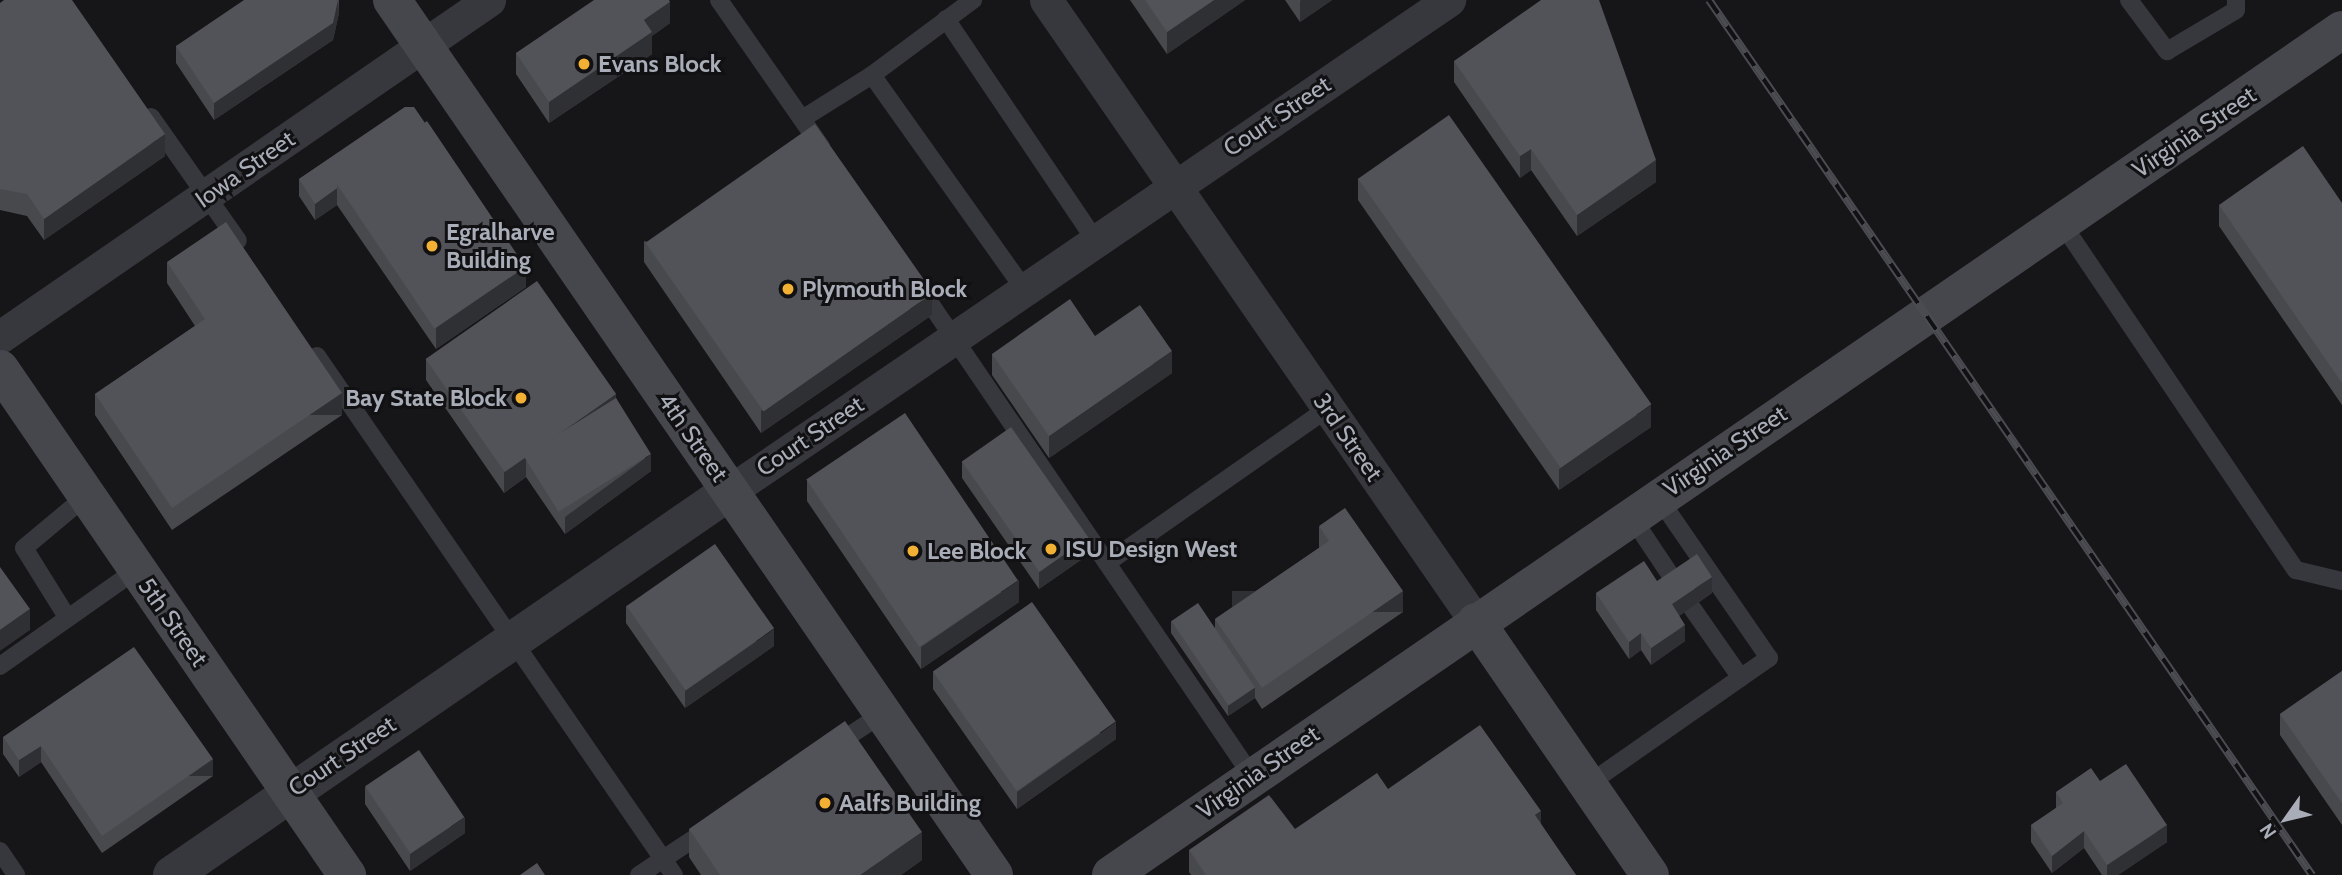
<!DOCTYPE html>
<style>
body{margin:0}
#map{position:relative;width:2342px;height:875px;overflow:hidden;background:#161618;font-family:Cabin,sans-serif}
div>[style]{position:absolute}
.service>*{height:18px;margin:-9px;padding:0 9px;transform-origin:9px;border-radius:9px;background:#37383d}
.minor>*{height:33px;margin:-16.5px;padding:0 16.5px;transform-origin:16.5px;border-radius:16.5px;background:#37383d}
.tertiary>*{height:38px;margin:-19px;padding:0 19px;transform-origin:19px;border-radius:19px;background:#37383d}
.secondary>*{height:38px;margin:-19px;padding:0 19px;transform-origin:19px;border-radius:19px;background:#45474d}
.rail>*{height:8px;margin-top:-4px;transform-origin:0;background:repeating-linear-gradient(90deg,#111113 0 16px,#4a4c52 0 32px);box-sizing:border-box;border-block:2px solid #4a4c52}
.wall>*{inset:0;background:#47494d}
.shaded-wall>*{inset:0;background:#2f3033;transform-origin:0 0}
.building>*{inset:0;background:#525359;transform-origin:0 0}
.dots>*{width:19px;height:19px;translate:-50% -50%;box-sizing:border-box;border:4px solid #111113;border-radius:50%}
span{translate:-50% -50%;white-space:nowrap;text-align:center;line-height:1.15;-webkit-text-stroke:6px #111113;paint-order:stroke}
.poi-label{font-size:24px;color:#a8adb8;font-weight:700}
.left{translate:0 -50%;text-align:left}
.right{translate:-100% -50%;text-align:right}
.street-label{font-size:24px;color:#a8adb8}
.north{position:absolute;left:2251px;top:784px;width:70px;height:70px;-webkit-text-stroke:5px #111113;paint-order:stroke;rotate:236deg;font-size:19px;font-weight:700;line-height:28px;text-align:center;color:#a8adb8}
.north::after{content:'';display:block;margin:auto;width:24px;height:32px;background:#a8adb8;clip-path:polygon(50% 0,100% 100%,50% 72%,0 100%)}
</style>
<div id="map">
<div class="service">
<div style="left:719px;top:0;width:179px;rotate:55.2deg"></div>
<div style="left:2129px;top:0;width:64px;rotate:53.3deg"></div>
<div style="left:2167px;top:51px;width:80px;rotate:-30.7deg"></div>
<div style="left:2236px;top:10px;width:10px;rotate:-90deg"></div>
<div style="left:946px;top:19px;width:267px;rotate:56deg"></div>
<div style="left:872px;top:75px;width:126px;rotate:-36.6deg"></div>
<div style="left:151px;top:117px;width:151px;rotate:54.9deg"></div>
<div style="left:802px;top:119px;width:83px;rotate:-32.2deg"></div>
<div style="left:872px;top:75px;width:262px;rotate:54.6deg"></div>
<div style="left:2061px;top:222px;width:420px;rotate:56deg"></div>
<div style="left:2296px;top:570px;width:47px;rotate:13.4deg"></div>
<div style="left:919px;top:287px;width:592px;rotate:55.75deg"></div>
<div style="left:317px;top:356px;width:630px;rotate:55.48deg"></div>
<div style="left:1631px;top:516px;width:83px;rotate:56.3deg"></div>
<div style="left:1107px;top:563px;width:270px;rotate:-35deg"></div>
<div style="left:1692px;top:608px;width:85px;rotate:55deg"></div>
<div style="left:67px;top:617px;width:81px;rotate:-121.9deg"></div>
<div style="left:24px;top:548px;width:80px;rotate:-39.9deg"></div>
<div style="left:0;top:666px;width:166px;rotate:-35.2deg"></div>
<div style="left:835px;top:745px;width:56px;rotate:-33.4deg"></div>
<div style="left:1587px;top:785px;width:222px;rotate:-34.9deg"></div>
<div style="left:1769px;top:658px;width:196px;rotate:-124.6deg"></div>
<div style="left:0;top:851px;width:29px;rotate:56deg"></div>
<div style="left:639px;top:875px;width:82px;rotate:-33.5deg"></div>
</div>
<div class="minor">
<div style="left:1046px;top:0;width:756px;rotate:55.34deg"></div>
<div style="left:0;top:337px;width:594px;rotate:-34.57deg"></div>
<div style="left:730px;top:491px;width:871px;rotate:-34.33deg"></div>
</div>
<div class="tertiary">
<div style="left:172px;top:875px;width:677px;rotate:-34.53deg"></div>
</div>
<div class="secondary">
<div style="left:392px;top:0;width:1062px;rotate:55.47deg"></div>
<div style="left:0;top:369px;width:614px;rotate:55.56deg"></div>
<div style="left:1476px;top:622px;width:307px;rotate:55.5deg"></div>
<div style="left:1111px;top:875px;width:1493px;rotate:-34.47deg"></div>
</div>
<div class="rail">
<div style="left:1709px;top:0;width:1063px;rotate:55.43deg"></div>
</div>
<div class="wall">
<div style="clip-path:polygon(339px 0,339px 13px,333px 40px,214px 120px,176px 63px,176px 46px)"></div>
<div style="clip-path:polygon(1130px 0,1245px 0,1167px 54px)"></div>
<div style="clip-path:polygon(1285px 0,1332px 0,1300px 22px)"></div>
<div style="clip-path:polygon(0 3px,165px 156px,44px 240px,27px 216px,0 210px)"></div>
<div style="clip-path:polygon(670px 23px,652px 36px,652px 54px,549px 123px,516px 74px,516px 53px)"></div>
<div style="clip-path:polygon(1454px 61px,1656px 182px,1577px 236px,1531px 170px,1520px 178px,1454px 82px)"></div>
<div style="clip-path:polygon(405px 107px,526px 287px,436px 349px,337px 205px,315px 220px,299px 196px,299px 179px)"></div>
<div style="clip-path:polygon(1358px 178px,1651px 427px,1559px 490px,1358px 200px)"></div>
<div style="clip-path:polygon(2342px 203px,2342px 405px,2219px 226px,2219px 205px)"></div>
<div style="clip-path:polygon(644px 241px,932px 315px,761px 433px,644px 262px)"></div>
<div style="clip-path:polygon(167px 262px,342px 415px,172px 530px,95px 415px,95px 394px,195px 326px,167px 283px)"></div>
<div style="clip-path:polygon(1095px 336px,1172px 373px,1049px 458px,992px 375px,992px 354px)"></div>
<div style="clip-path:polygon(426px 359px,616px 398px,651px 471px,565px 534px,526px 477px,504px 493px,426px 380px)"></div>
<div style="clip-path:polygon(962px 461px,1088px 555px,1039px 589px,962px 478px)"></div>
<div style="clip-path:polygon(807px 480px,1019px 602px,921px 669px,807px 501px)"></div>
<div style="clip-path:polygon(1319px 526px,1403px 612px,1262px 709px,1255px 698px,1228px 716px,1171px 633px,1171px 621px,1215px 629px,1215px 619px,1319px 548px)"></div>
<div style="clip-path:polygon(1657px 581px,1712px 593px,1679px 616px,1685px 641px,1651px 665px,1641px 650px,1629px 659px,1596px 610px,1596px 593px)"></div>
<div style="clip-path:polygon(626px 606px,774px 646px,685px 708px,626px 623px)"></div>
<div style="clip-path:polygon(2342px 671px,2342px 825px,2280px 735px,2280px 714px)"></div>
<div style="clip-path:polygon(933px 672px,1116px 739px,1017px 809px,933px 689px)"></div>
<div style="clip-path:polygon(3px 737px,213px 776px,102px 853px,41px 762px,19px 777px,3px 754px)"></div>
<div style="clip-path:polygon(2100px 781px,2167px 842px,2118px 875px,2102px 875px,2084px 848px,2052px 873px,2031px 842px,2031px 825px,2056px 809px,2056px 792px)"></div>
<div style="clip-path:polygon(365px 787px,465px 833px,410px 871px,365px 804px)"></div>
<div style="clip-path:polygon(1388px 789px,1541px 825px,1576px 875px,1191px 875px,1189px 872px,1189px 850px,1295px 829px)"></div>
<div style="clip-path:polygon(689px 829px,922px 860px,901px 875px,701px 875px,689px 857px)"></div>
</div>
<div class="shaded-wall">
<div style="clip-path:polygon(338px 0,339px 13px,333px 40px,214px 120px,214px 103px)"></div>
<div style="clip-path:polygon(1214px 0,1245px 0,1167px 54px,1167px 32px)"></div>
<div style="clip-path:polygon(1301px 0,1332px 0,1300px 22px,1300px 1px)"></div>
<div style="clip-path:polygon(670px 2px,670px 23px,652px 36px,652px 54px,549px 123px,549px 102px,644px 20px)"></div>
<div style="clip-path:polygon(165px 134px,165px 156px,44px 240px,44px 219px)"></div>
<div style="clip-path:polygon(1531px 149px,1531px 170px,1520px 178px,1520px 156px)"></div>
<div style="clip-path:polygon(1656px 160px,1656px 182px,1577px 236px,1577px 215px)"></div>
<div style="clip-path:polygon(337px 188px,337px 205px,315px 220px,315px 204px)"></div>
<div style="clip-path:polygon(526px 266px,526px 287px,436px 349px,436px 328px)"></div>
<div style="clip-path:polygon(932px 294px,932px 315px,761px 433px,761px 411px)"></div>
<div style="clip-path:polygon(1172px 351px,1172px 373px,1049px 458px,1049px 436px)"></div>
<div style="left:342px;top:393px;width:22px;height:205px;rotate:90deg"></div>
<div style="clip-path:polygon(616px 394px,616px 415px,526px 460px,526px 477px,504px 493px,504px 471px)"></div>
<div style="clip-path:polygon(1651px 405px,1651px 427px,1559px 490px,1559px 469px)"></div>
<div style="clip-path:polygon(651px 454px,651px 471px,565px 534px,565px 517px)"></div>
<div style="clip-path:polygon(1088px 538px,1088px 555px,1039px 589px,1039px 572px)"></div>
<div style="clip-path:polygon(1712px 577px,1712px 593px,1672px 621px,1672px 604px)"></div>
<div style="clip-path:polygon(1019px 580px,1019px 602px,921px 669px,921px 647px)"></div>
<div style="left:1403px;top:591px;width:21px;height:171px;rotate:90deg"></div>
<div style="clip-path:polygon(30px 609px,30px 630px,0 651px,0 630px)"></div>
<div style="clip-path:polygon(1685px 625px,1685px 641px,1651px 665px,1651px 648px)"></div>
<div style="clip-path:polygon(774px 629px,774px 646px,685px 708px,685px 691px)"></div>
<div style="clip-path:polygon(1641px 633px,1641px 650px,1629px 659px,1629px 642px)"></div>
<div style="clip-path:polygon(1255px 687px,1255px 698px,1228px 716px,1228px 705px)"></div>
<div style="clip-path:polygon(1116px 722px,1116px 739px,1017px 809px,1017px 792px)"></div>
<div style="clip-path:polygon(41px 746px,41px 762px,19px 777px,19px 760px)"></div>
<div style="left:213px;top:759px;width:17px;height:135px;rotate:90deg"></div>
<div style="clip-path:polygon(1541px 811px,1541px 832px,1535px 815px)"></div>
<div style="clip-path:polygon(465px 817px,465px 833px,410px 871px,410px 854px)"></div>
<div style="clip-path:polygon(2167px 825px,2167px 842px,2118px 875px,2107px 875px,2107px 865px)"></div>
<div style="clip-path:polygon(2084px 831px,2084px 848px,2052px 873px,2052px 856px)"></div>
<div style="clip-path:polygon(922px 832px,922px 860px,901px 875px,860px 875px)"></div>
</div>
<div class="building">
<div style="clip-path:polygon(4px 0,72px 0,165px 134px,44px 219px,27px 194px,0 189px,0 3px)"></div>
<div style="clip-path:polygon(244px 0,338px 0,333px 23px,214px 103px,176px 46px)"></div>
<div style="clip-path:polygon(594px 0,669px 0,670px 2px,644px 20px,652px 32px,549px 102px,516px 53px)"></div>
<div style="clip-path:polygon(1145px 0,1214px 0,1167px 32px)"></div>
<div style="clip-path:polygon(1541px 0,1599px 0,1656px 160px,1577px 215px,1531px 149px,1520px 156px,1454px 61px)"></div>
<div style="clip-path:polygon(405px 107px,414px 107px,425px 123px,337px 184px,337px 188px,315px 204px,299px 179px)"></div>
<div style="left:1449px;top:115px;width:353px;height:111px;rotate:55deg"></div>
<div style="left:427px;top:121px;width:176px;height:110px;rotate:56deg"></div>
<div style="left:815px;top:124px;width:206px;height:207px;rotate:55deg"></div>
<div style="clip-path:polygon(2303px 146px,2342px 203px,2342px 383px,2219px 205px)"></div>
<div style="clip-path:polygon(226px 222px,342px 393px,172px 508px,95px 394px,205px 319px,167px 262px)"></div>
<div style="left:537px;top:281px;width:138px;height:136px;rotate:55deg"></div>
<div style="clip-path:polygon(1070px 299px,1095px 336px,1140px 305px,1172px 351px,1049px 436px,992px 354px)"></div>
<div style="left:616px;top:398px;width:66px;height:109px;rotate:58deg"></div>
<div style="left:905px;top:413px;width:202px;height:119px;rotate:56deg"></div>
<div style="left:1011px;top:427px;width:135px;height:60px;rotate:55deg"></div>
<div style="clip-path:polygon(1345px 508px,1403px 591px,1262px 688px,1215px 619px,1329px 541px,1319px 526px)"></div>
<div style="left:715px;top:544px;width:103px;height:108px;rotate:55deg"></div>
<div style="clip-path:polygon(1697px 554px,1712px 577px,1672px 604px,1685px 625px,1651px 648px,1641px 633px,1629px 642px,1596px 593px,1644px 561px,1657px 581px)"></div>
<div style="clip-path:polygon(0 567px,30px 609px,0 630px)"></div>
<div style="left:1032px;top:602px;width:146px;height:121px;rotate:55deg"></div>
<div style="left:1198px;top:603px;width:102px;height:32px;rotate:56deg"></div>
<div style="clip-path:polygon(134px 647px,213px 759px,102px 836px,41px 746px,19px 760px,3px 737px)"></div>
<div style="clip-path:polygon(2342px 671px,2342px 803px,2280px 714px)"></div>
<div style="clip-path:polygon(845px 721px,922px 832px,860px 875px,720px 875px,689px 829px)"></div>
<div style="clip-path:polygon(1480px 725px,1541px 811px,1535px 815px,1576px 875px,1206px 875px,1189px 850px,1269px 795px,1295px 829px,1377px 773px,1388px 789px)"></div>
<div style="left:419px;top:750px;width:81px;height:65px;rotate:56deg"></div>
<div style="clip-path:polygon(2126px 764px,2167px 825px,2107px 865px,2084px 831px,2052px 856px,2031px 825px,2063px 803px,2056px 792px,2091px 768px,2100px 781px)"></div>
<div style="clip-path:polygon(537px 863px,545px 875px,520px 875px)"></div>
</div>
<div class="dots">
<div style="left:584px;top:64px;background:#f2b134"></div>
<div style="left:432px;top:246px;background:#f2b134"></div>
<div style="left:788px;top:289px;background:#f2b134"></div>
<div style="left:521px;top:398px;background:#f2b134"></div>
<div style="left:1051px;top:549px;background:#f2b134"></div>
<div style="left:913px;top:551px;background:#f2b134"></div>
<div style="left:825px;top:803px;background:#f2b134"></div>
</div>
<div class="poi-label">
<span class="left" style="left:598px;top:64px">Evans Block</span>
<span class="left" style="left:446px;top:246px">Egralharve<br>Building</span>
<span class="left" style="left:802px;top:289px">Plymouth Block</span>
<span class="right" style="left:507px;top:398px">Bay State Block</span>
<span class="left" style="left:1065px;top:549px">ISU Design West</span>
<span class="left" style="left:927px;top:551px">Lee Block</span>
<span class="left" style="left:839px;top:803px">Aalfs Building</span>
</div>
<div class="street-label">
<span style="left:1277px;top:116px;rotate:-34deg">Court Street</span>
<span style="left:2194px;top:132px;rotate:-34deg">Virginia Street</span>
<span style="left:245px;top:169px;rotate:-35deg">Iowa Street</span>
<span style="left:810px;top:436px;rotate:-34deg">Court Street</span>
<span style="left:693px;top:437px;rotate:55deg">4th Street</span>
<span style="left:1348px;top:437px;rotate:55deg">3rd Street</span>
<span style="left:1725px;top:451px;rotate:-34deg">Virginia Street</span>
<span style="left:173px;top:622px;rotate:55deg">5th Street</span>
<span style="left:342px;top:756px;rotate:-34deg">Court Street</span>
<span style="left:1258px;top:772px;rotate:-35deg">Virginia Street</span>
</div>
<div class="north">N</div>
</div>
